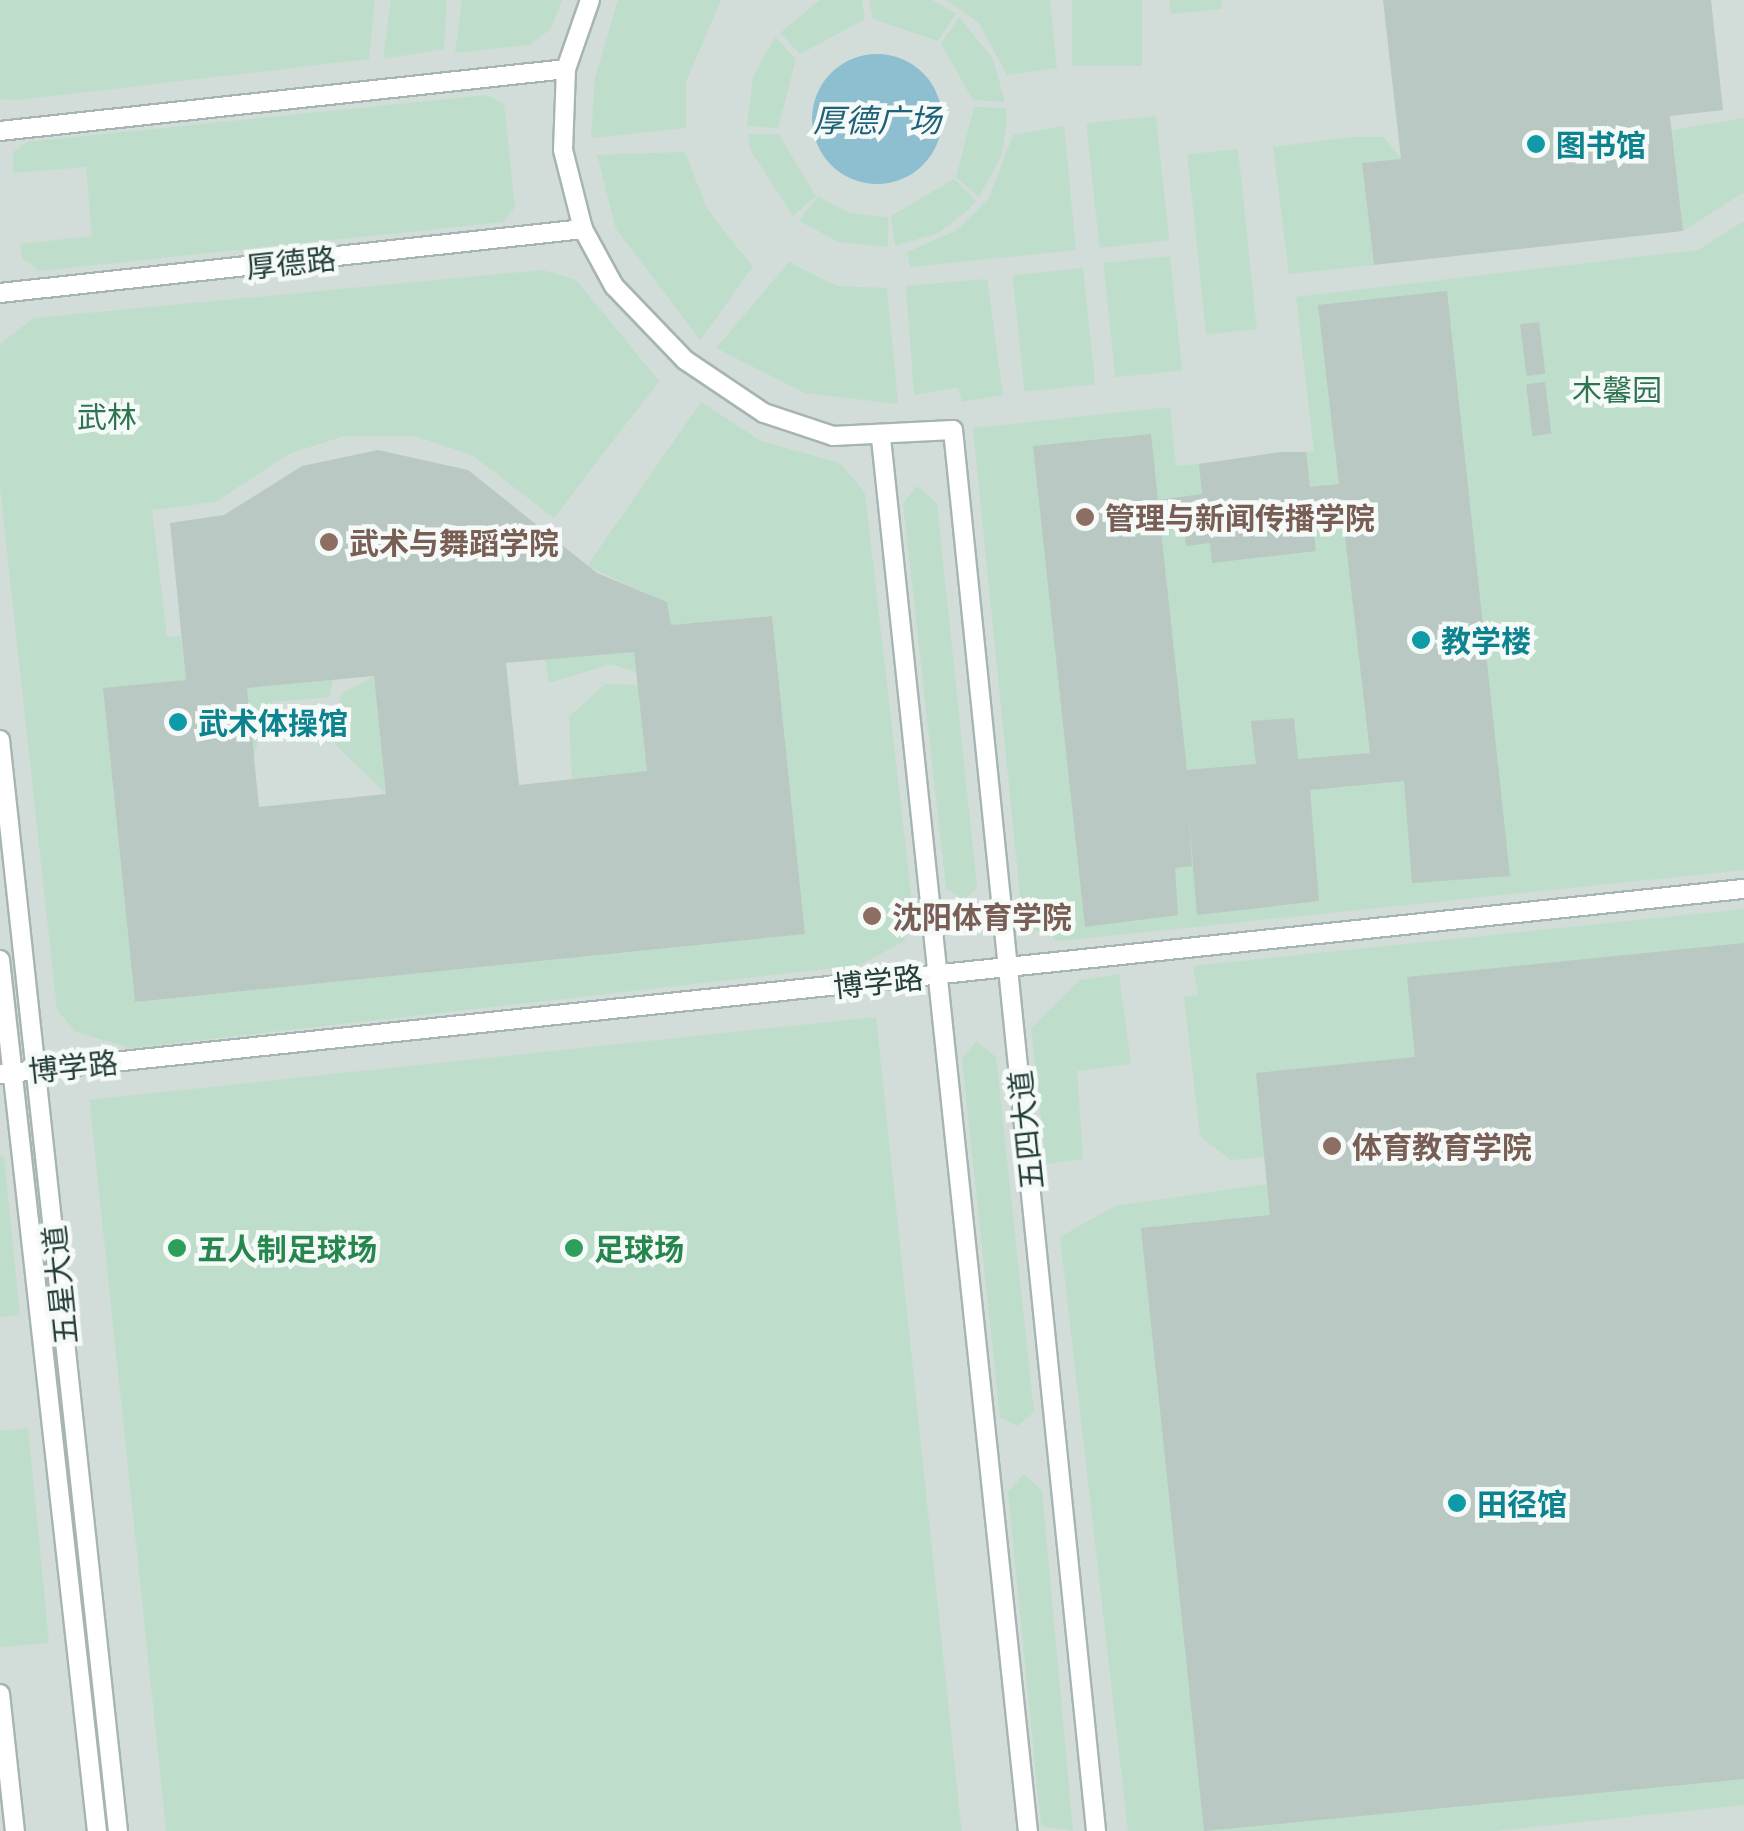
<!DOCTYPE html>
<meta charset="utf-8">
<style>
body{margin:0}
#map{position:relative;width:1744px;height:1831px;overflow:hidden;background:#e4edea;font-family:Commissioner,"Noto Sans SC",sans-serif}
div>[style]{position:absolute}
.built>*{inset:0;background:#d2ddd9;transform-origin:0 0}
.green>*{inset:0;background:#beddca;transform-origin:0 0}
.water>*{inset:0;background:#8ebfd0}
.round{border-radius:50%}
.building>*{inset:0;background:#b9c8c3;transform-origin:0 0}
.roads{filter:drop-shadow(2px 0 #a7b5b2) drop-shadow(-2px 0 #a7b5b2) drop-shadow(0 2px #a7b5b2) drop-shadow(0 -2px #a7b5b2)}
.service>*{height:18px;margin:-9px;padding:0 9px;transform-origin:9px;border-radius:9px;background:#fff}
.dots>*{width:28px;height:28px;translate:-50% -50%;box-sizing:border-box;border:5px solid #f5faf8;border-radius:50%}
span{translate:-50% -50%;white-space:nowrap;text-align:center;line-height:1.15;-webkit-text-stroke:9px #f5faf8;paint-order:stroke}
.culture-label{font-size:30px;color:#0d838f;font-weight:700}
.left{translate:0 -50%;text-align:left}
.street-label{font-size:30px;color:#243e3a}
.park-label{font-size:30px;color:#2f7451}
.education-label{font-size:30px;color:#785e54;font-weight:700}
.leisure-label{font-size:30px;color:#27864d;font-weight:700}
.water-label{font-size:32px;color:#1f6179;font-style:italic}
</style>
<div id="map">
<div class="built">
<div style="left:0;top:0;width:1744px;height:1831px"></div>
</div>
<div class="green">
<div style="clip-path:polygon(0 0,375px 0,369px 59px,18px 100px,0 99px)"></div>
<div style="clip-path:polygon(391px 0,447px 0,444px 49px,383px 59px)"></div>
<div style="clip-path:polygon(462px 0,562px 0,551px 29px,529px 45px,455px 53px)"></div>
<div style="clip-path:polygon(618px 0,721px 0,686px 81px,686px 128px,591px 138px,595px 78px)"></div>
<div style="clip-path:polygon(820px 0,862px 0,865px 19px,800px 54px,780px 33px)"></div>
<div style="clip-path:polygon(869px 0,932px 0,956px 14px,938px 41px,873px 19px)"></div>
<div style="clip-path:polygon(946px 0,1050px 0,1057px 68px,1007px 75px,979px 23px)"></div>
<div style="left:1072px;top:0;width:70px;height:66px"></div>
<div style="clip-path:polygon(1169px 0,1221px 0,1222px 9px,1171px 14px)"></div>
<div style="clip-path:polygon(959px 17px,993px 59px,1005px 102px,973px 100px,941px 44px)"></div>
<div style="clip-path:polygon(775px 37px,796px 59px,778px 128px,747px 126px,753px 77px)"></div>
<div style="clip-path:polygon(487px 95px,504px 104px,515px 207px,503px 222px,39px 271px,22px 258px,20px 244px,92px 236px,86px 167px,13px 173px,13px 152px,27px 142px)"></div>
<div style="clip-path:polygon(974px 107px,1006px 108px,1007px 120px,1001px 157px,979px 197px,956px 177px)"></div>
<div style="left:1156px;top:116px;width:125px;height:70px;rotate:84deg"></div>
<div style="clip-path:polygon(1744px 118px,1744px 192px,1683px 231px,1672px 130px)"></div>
<div style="clip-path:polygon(1064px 126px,1076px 250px,910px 267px,907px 252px,956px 231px,989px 198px,1013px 135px)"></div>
<div style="clip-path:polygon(778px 134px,816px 196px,793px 216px,750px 149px,748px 134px)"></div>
<div style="clip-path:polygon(1351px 137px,1384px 137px,1401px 159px,1362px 164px,1374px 265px,1289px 274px,1273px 147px)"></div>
<div style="left:1238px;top:149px;width:181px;height:51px;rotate:84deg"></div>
<div style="clip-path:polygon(685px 152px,707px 209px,753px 267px,700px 340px,616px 229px,597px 155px)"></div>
<div style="clip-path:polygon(954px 179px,976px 201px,968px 210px,938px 233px,895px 246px,891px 216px)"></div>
<div style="clip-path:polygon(818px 196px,849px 213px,888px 217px,888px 247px,839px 242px,799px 221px)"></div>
<div style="clip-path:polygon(1744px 221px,1744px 870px,1059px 941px,1023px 925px,973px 428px,1170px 407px,1176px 466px,1314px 451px,1296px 297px,1698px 250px)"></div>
<div style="left:1170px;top:256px;width:115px;height:67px;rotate:84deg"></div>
<div style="clip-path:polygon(789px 262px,837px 286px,887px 288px,898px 404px,805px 393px,716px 348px)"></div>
<div style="left:1083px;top:268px;width:117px;height:71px;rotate:84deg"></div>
<div style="clip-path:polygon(542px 270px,576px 280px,659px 381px,554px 518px,472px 455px,415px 436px,344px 436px,289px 454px,215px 502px,152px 510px,167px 637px,181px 636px,186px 680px,103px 689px,135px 1002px,805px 934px,772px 616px,671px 625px,666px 602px,587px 566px,701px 402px,761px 441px,840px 463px,865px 493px,913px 911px,904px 941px,860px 965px,132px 1048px,76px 1032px,57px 1010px,0 488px,0 344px,34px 318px)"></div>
<div style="clip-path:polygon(987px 279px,1003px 395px,962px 402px,958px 387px,914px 395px,906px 286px)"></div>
<div style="clip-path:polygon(917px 486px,937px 503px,977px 888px,964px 900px,946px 888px,903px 504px)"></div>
<div style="clip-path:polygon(634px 652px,636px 672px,611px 664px,549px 683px,545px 659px)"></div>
<div style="clip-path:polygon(374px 676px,386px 794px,335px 744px,341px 694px)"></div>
<div style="clip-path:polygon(333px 680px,329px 697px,273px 702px,253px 756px,247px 688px)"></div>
<div style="clip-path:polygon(605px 684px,638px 685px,647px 771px,572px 779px,569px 717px)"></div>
<div style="clip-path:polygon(1744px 909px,1744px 1805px,1495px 1831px,1128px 1831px,1060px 1237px,1115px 1206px,1267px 1184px,1264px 1157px,1231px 1160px,1200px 1136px,1184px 997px,1198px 995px,1193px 966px)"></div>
<div style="clip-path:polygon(1119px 974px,1131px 1064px,1077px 1071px,1083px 1159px,1046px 1164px,1031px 1028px,1080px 980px)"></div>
<div style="left:876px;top:1017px;width:819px;height:791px;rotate:84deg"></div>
<div style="clip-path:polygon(976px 1041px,996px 1057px,1034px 1412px,1017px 1426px,1000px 1417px,962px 1059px)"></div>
<div style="clip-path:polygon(4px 1156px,20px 1315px,0 1317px,0 1157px)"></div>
<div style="clip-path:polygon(28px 1428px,49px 1643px,0 1647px,0 1431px)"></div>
<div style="clip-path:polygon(1024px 1474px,1042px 1491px,1073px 1831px,1041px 1826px,1008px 1492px)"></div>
</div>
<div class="water">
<div class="round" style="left:812px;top:54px;width:130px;height:130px"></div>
</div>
<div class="building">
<div style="clip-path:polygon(1383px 0,1711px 0,1723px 110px,1670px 116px,1683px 231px,1374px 265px,1362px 163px,1401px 159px)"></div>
<div style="clip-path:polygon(evenodd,1447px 291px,1510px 876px,1412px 883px,1404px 781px,1310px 790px,1319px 901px,1197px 915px,1188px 804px,1192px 866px,1175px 868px,1178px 915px,1085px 927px,1033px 446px,1151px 434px,1158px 500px,1202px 494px,1199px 464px,1280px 452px,1306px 452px,1310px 487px,1339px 484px,1318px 305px,1447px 291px,1342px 510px,1370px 753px,1298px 759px,1294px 718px,1251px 721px,1256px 764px,1187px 770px,1161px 531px,1184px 528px,1186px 546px,1210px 543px,1212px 563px,1316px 551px,1311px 514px,1342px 510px)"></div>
<div style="left:1539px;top:322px;width:52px;height:19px;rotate:83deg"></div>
<div style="left:1545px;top:382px;width:52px;height:19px;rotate:83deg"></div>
<div style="clip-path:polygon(evenodd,378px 450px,468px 470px,597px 573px,667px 602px,671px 625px,772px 616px,805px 934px,135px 1002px,103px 688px,186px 680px,170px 523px,224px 515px,302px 466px,378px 450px,634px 652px,647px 771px,519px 785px,506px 663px,634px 652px,378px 450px,374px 676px,386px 794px,259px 807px,247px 688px,374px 676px)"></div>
<div style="clip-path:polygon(1744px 943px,1744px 1779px,1204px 1831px,1141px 1228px,1270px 1215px,1256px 1073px,1415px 1057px,1407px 977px)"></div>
</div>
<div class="roads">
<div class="service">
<div style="left:590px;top:0;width:73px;rotate:109.2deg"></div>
<div style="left:566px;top:69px;width:81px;rotate:92.1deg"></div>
<div style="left:563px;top:150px;width:81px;rotate:75.8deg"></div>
<div style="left:583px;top:229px;width:65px;rotate:61.5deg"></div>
<div style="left:614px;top:286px;width:103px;rotate:46.2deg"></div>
<div style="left:685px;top:360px;width:95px;rotate:33.9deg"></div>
<div style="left:764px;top:413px;width:73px;rotate:18.4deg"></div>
<div style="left:833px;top:436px;width:120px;rotate:-2.9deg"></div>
<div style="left:953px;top:430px;width:1408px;rotate:84.17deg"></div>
<div style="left:0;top:131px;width:569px;rotate:-6.25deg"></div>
<div style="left:0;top:293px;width:587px;rotate:-6.26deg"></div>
<div style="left:881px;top:438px;width:1401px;rotate:83.98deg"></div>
<div style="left:0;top:740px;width:1097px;rotate:83.83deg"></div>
<div style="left:0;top:960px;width:876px;rotate:83.65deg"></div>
<div style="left:0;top:1074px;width:1754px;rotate:-6.06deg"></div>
<div style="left:0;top:1694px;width:138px;rotate:83.8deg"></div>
</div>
</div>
<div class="dots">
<div style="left:1536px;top:144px;background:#0f9aa8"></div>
<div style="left:1085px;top:517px;background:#8d6e63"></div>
<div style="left:329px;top:542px;background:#8d6e63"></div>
<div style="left:1421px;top:640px;background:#0f9aa8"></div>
<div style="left:178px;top:722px;background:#0f9aa8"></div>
<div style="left:872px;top:916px;background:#8d6e63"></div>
<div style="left:1332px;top:1146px;background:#8d6e63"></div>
<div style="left:177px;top:1248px;background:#2e9e5b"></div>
<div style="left:574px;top:1248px;background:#2e9e5b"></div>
<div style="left:1457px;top:1503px;background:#0f9aa8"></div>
</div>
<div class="culture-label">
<span class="left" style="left:1556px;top:144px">图书馆</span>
<span class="left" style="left:1441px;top:640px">教学楼</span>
<span class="left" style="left:198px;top:722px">武术体操馆</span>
<span class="left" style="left:1477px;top:1503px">田径馆</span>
</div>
<div class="street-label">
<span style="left:291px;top:262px;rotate:-6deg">厚德路</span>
<span style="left:878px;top:981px;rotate:-6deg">博学路</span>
<span style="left:73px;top:1066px;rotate:-6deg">博学路</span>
<span style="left:1025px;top:1130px;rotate:-96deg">五四大道</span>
<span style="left:59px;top:1285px;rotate:-96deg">五星大道</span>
</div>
<div class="park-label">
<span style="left:1617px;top:389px">木馨园</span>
<span style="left:107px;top:416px">武林</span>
</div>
<div class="education-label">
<span class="left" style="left:1105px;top:517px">管理与新闻传播学院</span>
<span class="left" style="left:349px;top:542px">武术与舞蹈学院</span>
<span class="left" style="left:892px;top:916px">沈阳体育学院</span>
<span class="left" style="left:1352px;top:1146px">体育教育学院</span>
</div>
<div class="leisure-label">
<span class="left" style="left:197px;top:1248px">五人制足球场</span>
<span class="left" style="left:594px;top:1248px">足球场</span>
</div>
<div class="water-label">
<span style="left:877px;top:119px">厚德广场</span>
</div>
</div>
